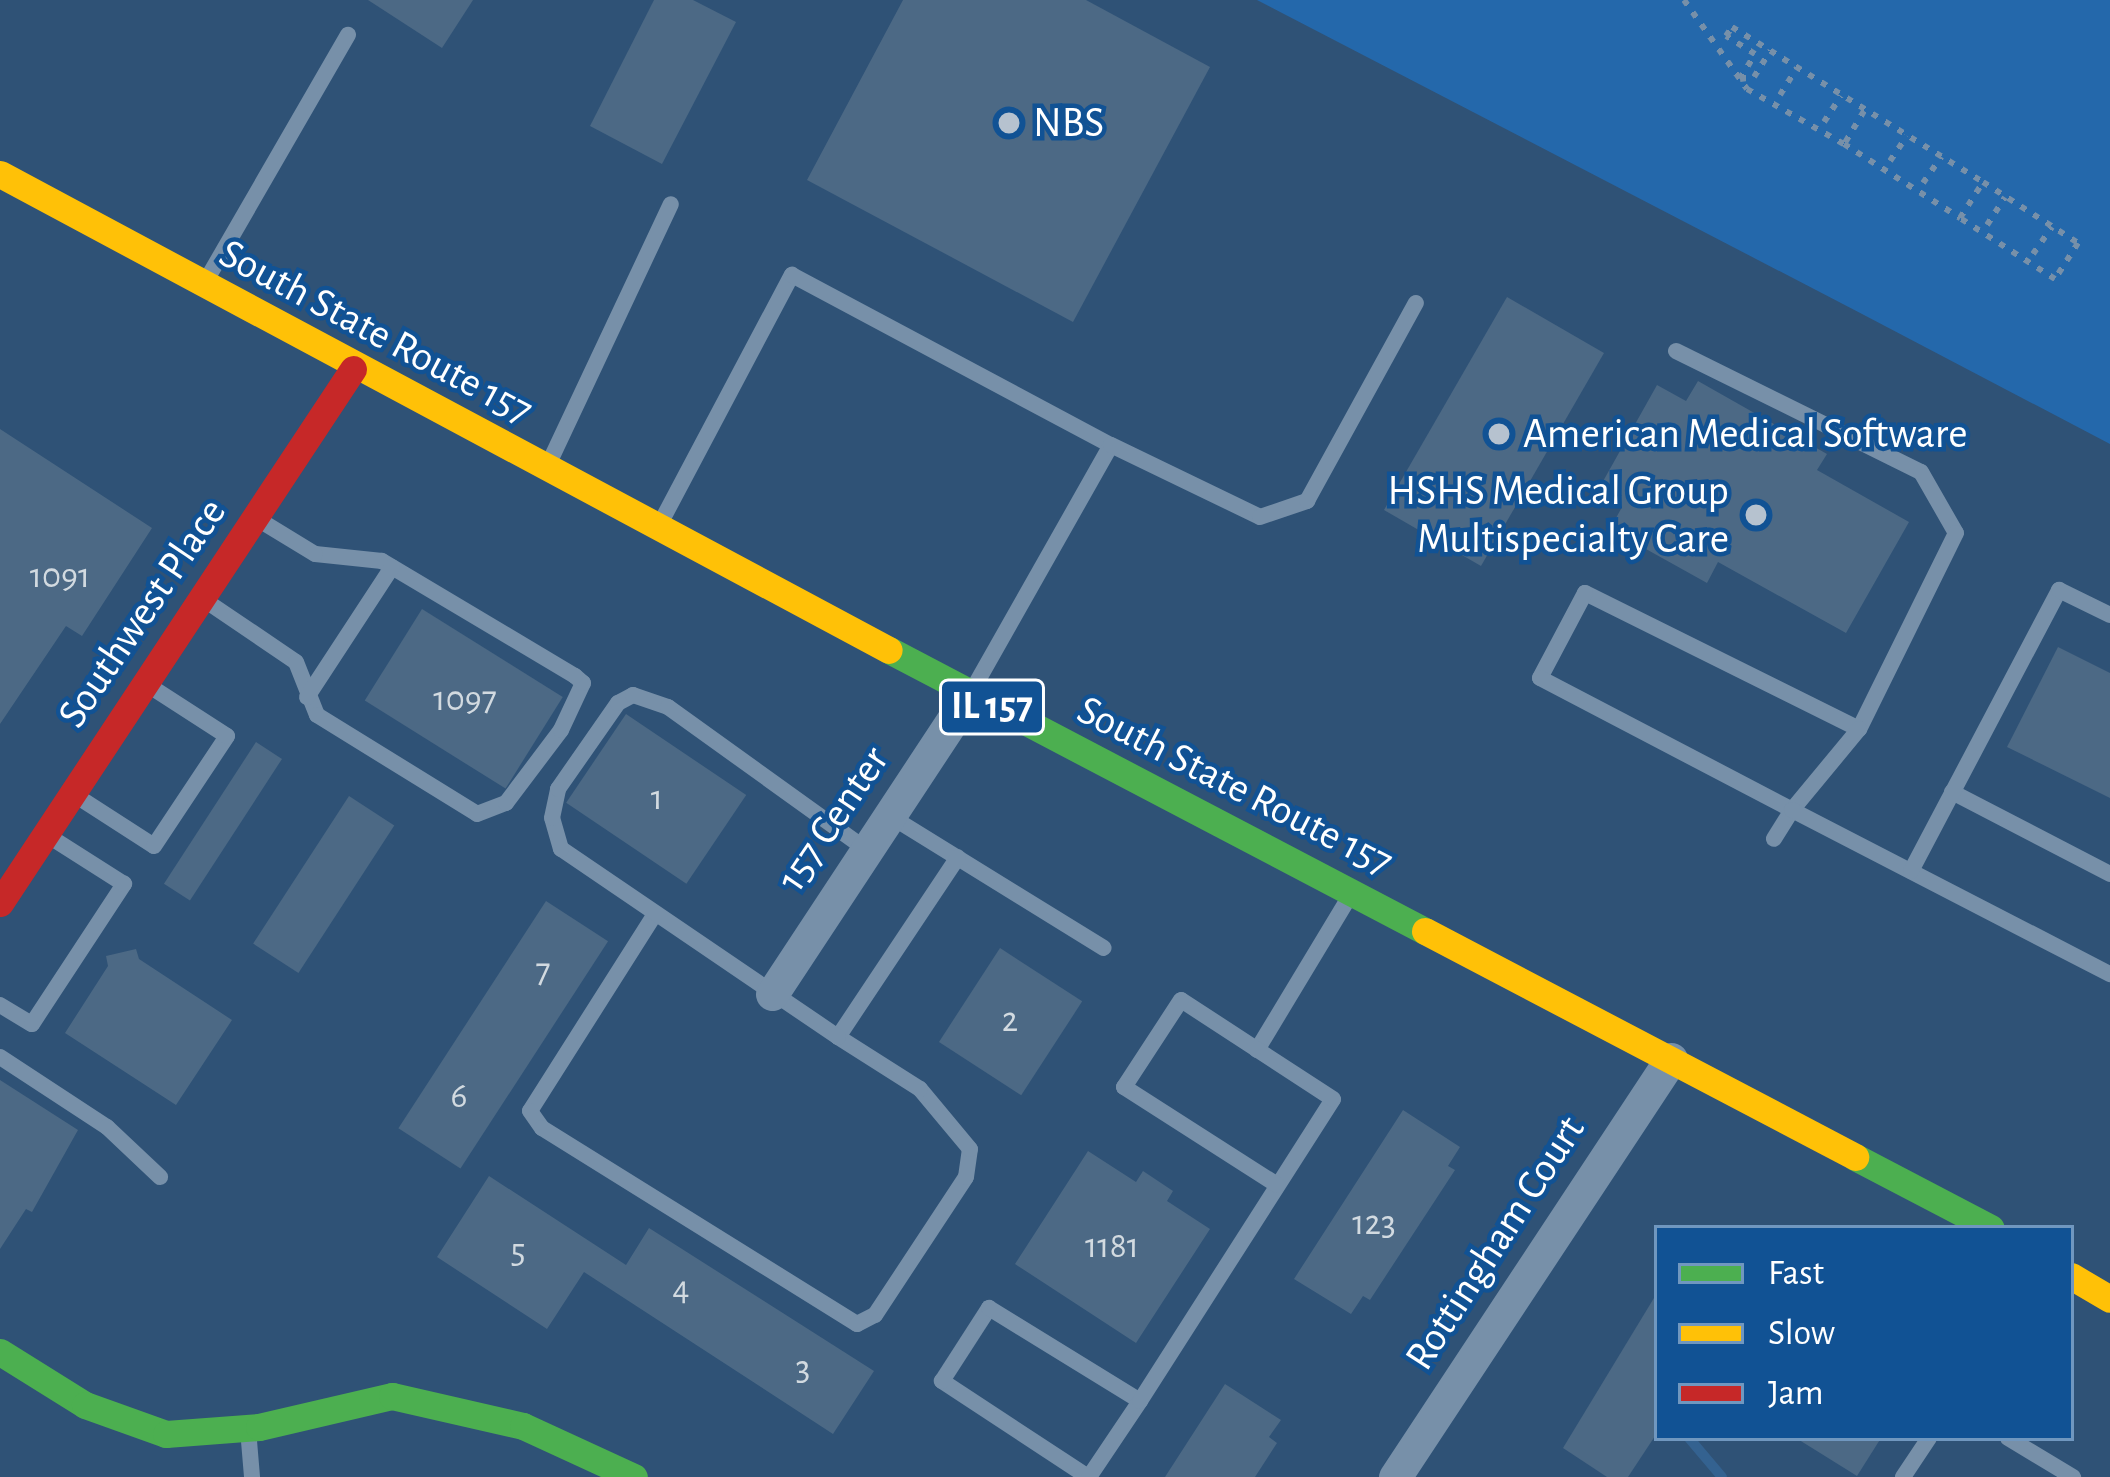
<!DOCTYPE html>
<style>
body{margin:0}
#map{position:relative;width:2110px;height:1477px;overflow:hidden;background:#2f5276;font-family:"Alegreya Sans",sans-serif}
div>[style]{position:absolute}
.green>*{inset:0;background:#2468ab}
.stream>*{height:10px;margin:-5px;padding:0 5px;transform-origin:5px;border-radius:5px;background:#346290}
.building>*{inset:0;background:#4c6985;transform-origin:0 0}
.path>*{height:6px;margin-top:-3px;transform-origin:0;background:repeating-linear-gradient(90deg,#7790a9 0 6px,transparent 0 15px)}
.lane>*{height:16px;margin:-8px;padding:0 8px;transform-origin:8px;border-radius:8px;background:#7790a9}
.street>*{height:33px;margin:-16.5px;padding:0 16.5px;transform-origin:16.5px;border-radius:16.5px;background:#7790a9}
.fast>*{height:27px;margin:-13.5px;padding:0 13.5px;transform-origin:13.5px;border-radius:13.5px;background:#4caf50}
.slow>*{height:27px;margin:-13.5px;padding:0 13.5px;transform-origin:13.5px;border-radius:13.5px;background:#ffc107}
.jam>*{height:27px;margin:-13.5px;padding:0 13.5px;transform-origin:13.5px;border-radius:13.5px;background:#c62828}
.dots>*{width:33px;height:33px;translate:-50% -50%;box-sizing:border-box;border:6px solid #115294;border-radius:50%}
span{translate:-50% -50%;white-space:nowrap;text-align:center;line-height:1.15;-webkit-text-stroke:9px #115294;paint-order:stroke}
.number-label{font-size:36px;color:#d2dae0}
.number-label span{-webkit-text-stroke-width:0}
.shield-label span{padding:3px 9px;background:#115294;border:3px solid;border-radius:9px;-webkit-text-stroke-width:0}
.shield-label{font-size:39px;color:#fff;font-weight:700}
.poi-label{font-size:42px;color:#fff}
.left{translate:0 -50%;text-align:left}
.right{translate:-100% -50%;text-align:right}
.street-label{font-size:42px;color:#fff}
.legend{position:absolute;left:1654px;top:1225px;width:420px;height:216px;box-sizing:border-box;background:#115294;border:3px solid #7097bf;margin:0;padding:15px 21px;list-style:none;font-size:36px;color:#fff}
.legend li{display:flex;align-items:center;gap:24px;height:60px}
.legend b{width:60px;border:3px solid #7097bf}
</style>
<div id="map">
<div class="green">
<div style="clip-path:polygon(1257px 0,2110px 0,2110px 444px,1864px 315px)"></div>
</div>
<div class="stream">
<div style="left:1689px;top:1438px;width:51px;rotate:49.8deg"></div>
</div>
<div class="building">
<div style="clip-path:polygon(368px 0,473px 0,442px 48px)"></div>
<div style="clip-path:polygon(654px 0,693px 0,736px 22px,662px 164px,590px 126px)"></div>
<div style="clip-path:polygon(903px 0,1086px 0,1210px 67px,1073px 322px,807px 180px)"></div>
<div style="left:1507px;top:297px;width:112px;height:246px;rotate:30deg"></div>
<div style="clip-path:polygon(1698px 381px,1827px 454px,1817px 470px,1909px 522px,1846px 633px,1718px 562px,1707px 583px,1610px 529px,1622px 507px,1597px 492px,1657px 385px,1686px 401px)"></div>
<div style="clip-path:polygon(0 429px,152px 528px,82px 636px,66px 626px,0 724px)"></div>
<div style="left:422px;top:609px;width:166px;height:108px;rotate:32deg"></div>
<div style="clip-path:polygon(2058px 647px,2110px 673px,2110px 798px,2007px 747px)"></div>
<div style="left:626px;top:714px;width:145px;height:107px;rotate:34deg"></div>
<div style="left:256px;top:742px;width:31px;height:169px;rotate:33deg"></div>
<div style="left:349px;top:796px;width:54px;height:176px;rotate:33deg"></div>
<div style="left:546px;top:901px;width:74px;height:271px;rotate:33deg"></div>
<div style="left:1000px;top:948px;width:98px;height:112px;rotate:33deg"></div>
<div style="clip-path:polygon(136px 949px,139px 959px,232px 1020px,176px 1105px,65px 1033px,108px 966px,106px 956px)"></div>
<div style="clip-path:polygon(0 1080px,78px 1130px,32px 1212px,26px 1209px,0 1249px)"></div>
<div style="clip-path:polygon(1403px 1110px,1460px 1147px,1448px 1166px,1455px 1170px,1370px 1300px,1363px 1296px,1351px 1314px,1294px 1279px)"></div>
<div style="clip-path:polygon(1088px 1151px,1136px 1182px,1143px 1171px,1173px 1191px,1167px 1201px,1210px 1229px,1136px 1343px,1015px 1264px)"></div>
<div style="clip-path:polygon(489px 1176px,626px 1265px,649px 1228px,874px 1371px,833px 1434px,584px 1272px,547px 1329px,437px 1257px)"></div>
<div style="clip-path:polygon(1657px 1293px,1657px 1433px,1628px 1477px,1607px 1477px,1563px 1448px)"></div>
<div style="clip-path:polygon(1225px 1384px,1281px 1420px,1269px 1437px,1277px 1443px,1255px 1477px,1165px 1477px)"></div>
<div style="clip-path:polygon(1796px 1438px,1881px 1438px,1857px 1476px)"></div>
</div>
<div class="path">
<div style="left:1684px;top:0;width:109px;rotate:54.7deg"></div>
<div style="left:1747px;top:89px;width:112px;rotate:29.6deg"></div>
<div style="left:1740px;top:79px;width:29px;rotate:-59deg"></div>
<div style="left:1755px;top:54px;width:34px;rotate:-148deg"></div>
<div style="left:1726px;top:36px;width:11px;rotate:-56deg"></div>
<div style="left:1732px;top:27px;width:295px;rotate:31.7deg"></div>
<div style="left:1983px;top:182px;width:113px;rotate:32.7deg"></div>
<div style="left:2078px;top:243px;width:43px;rotate:122.6deg"></div>
<div style="left:2055px;top:279px;width:113px;rotate:-147.3deg"></div>
<div style="left:1960px;top:218px;width:43px;rotate:-57.4deg"></div>
<div style="left:1740px;top:79px;width:14px;rotate:-8deg"></div>
<div style="left:1754px;top:77px;width:31px;rotate:-58deg"></div>
<div style="left:1780px;top:95px;width:32px;rotate:-58deg"></div>
<div style="left:1864px;top:111px;width:39px;rotate:121deg"></div>
<div style="left:1844px;top:144px;width:138px;rotate:32.5deg"></div>
<div style="left:1824px;top:122px;width:31px;rotate:-57deg"></div>
<div style="left:1890px;top:161px;width:30px;rotate:-56deg"></div>
<div style="left:1923px;top:183px;width:32px;rotate:-55deg"></div>
<div style="left:1987px;top:225px;width:33px;rotate:-57deg"></div>
<div style="left:2033px;top:254px;width:33px;rotate:-55deg"></div>
</div>
<div class="lane">
<div style="left:207px;top:279px;width:282px;rotate:-60deg"></div>
<div style="left:1676px;top:351px;width:273px;rotate:26.3deg"></div>
<div style="left:1921px;top:472px;width:70px;rotate:60.2deg"></div>
<div style="left:1956px;top:533px;width:219px;rotate:116.3deg"></div>
<div style="left:1859px;top:729px;width:306px;rotate:-153.6deg"></div>
<div style="left:1585px;top:593px;width:96px;rotate:117.9deg"></div>
<div style="left:1540px;top:678px;width:284px;rotate:27.6deg"></div>
<div style="left:1792px;top:810px;width:34px;rotate:122deg"></div>
<div style="left:549px;top:463px;width:286px;rotate:-64.8deg"></div>
<div style="left:661px;top:522px;width:280px;rotate:-62.1deg"></div>
<div style="left:792px;top:275px;width:361px;rotate:28.1deg"></div>
<div style="left:203px;top:599px;width:112px;rotate:34.1deg"></div>
<div style="left:296px;top:662px;width:57px;rotate:68.4deg"></div>
<div style="left:317px;top:715px;width:188px;rotate:31.7deg"></div>
<div style="left:477px;top:814px;width:31px;rotate:-21deg"></div>
<div style="left:506px;top:803px;width:91px;rotate:-53deg"></div>
<div style="left:561px;top:730px;width:52px;rotate:-64.9deg"></div>
<div style="left:583px;top:683px;width:11px;rotate:-139deg"></div>
<div style="left:575px;top:676px;width:225px;rotate:-149.2deg"></div>
<div style="left:382px;top:561px;width:67px;rotate:-174deg"></div>
<div style="left:315px;top:554px;width:69px;rotate:-148.6deg"></div>
<div style="left:973px;top:689px;width:280px;rotate:-60.5deg"></div>
<div style="left:1111px;top:445px;width:165px;rotate:25.8deg"></div>
<div style="left:1260px;top:517px;width:50px;rotate:-18.8deg"></div>
<div style="left:1307px;top:501px;width:226px;rotate:-61.2deg"></div>
<div style="left:307px;top:697px;width:155px;rotate:-56.8deg"></div>
<div style="left:1859px;top:729px;width:105px;rotate:129.6deg"></div>
<div style="left:1792px;top:810px;width:358px;rotate:27.3deg"></div>
<div style="left:1952px;top:792px;width:178px;rotate:27.4deg"></div>
<div style="left:78px;top:797px;width:90px;rotate:32.8deg"></div>
<div style="left:154px;top:846px;width:132px;rotate:-56.4deg"></div>
<div style="left:227px;top:736px;width:94px;rotate:-147.2deg"></div>
<div style="left:890px;top:816px;width:251px;rotate:31.7deg"></div>
<div style="left:1911px;top:871px;width:318px;rotate:-62.2deg"></div>
<div style="left:2059px;top:590px;width:57px;rotate:26.1deg"></div>
<div style="left:655px;top:914px;width:233px;rotate:122.4deg"></div>
<div style="left:530px;top:1111px;width:21px;rotate:55deg"></div>
<div style="left:542px;top:1128px;width:371px;rotate:31.9deg"></div>
<div style="left:857px;top:1324px;width:20px;rotate:-27deg"></div>
<div style="left:875px;top:1315px;width:165px;rotate:-56.6deg"></div>
<div style="left:966px;top:1177px;width:28px;rotate:-82deg"></div>
<div style="left:970px;top:1149px;width:78px;rotate:-129.8deg"></div>
<div style="left:920px;top:1089px;width:97px;rotate:-147.6deg"></div>
<div style="left:838px;top:1037px;width:216px;rotate:-56.3deg"></div>
<div style="left:0;top:1005px;width:37px;rotate:31deg"></div>
<div style="left:32px;top:1024px;width:168px;rotate:-56.7deg"></div>
<div style="left:124px;top:884px;width:88px;rotate:-147.6deg"></div>
<div style="left:838px;top:1037px;width:335px;rotate:-145.8deg"></div>
<div style="left:561px;top:849px;width:32px;rotate:-106deg"></div>
<div style="left:552px;top:818px;width:30px;rotate:-78deg"></div>
<div style="left:558px;top:789px;width:105px;rotate:-55.1deg"></div>
<div style="left:618px;top:703px;width:17px;rotate:-28deg"></div>
<div style="left:633px;top:695px;width:37px;rotate:19deg"></div>
<div style="left:668px;top:707px;width:245px;rotate:35.7deg"></div>
<div style="left:1257px;top:1050px;width:180px;rotate:-58.9deg"></div>
<div style="left:0;top:1057px;width:128px;rotate:33.2deg"></div>
<div style="left:107px;top:1127px;width:73px;rotate:43.3deg"></div>
<div style="left:248px;top:1429px;width:48px;rotate:85.2deg"></div>
<div style="left:2008px;top:1438px;width:76px;rotate:31deg"></div>
<div style="left:1088px;top:1477px;width:175px;rotate:-146.7deg"></div>
<div style="left:942px;top:1381px;width:87px;rotate:-57.2deg"></div>
<div style="left:989px;top:1308px;width:177px;rotate:31.6deg"></div>
<div style="left:1089px;top:1477px;width:92px;rotate:-56.1deg"></div>
<div style="left:1140px;top:1401px;width:358px;rotate:-57.4deg"></div>
<div style="left:1333px;top:1099px;width:181px;rotate:-146.9deg"></div>
<div style="left:1181px;top:1000px;width:104px;rotate:123.2deg"></div>
<div style="left:1124px;top:1087px;width:182px;rotate:32.6deg"></div>
<div style="left:1903px;top:1477px;width:47px;rotate:-56.3deg"></div>
</div>
<div class="street">
<div style="left:772px;top:994px;width:358px;rotate:-56.6deg"></div>
<div style="left:1395px;top:1477px;width:501px;rotate:-56.56deg"></div>
</div>
<div class="fast">
<div style="left:889px;top:650px;width:605px;rotate:27.67deg"></div>
<div style="left:1855px;top:1157px;width:153px;rotate:27.6deg"></div>
<div style="left:0;top:1352px;width:100px;rotate:31.9deg"></div>
<div style="left:85px;top:1405px;width:86px;rotate:19.7deg"></div>
<div style="left:166px;top:1434px;width:93px;rotate:-4.3deg"></div>
<div style="left:259px;top:1427px;width:137px;rotate:-13.1deg"></div>
<div style="left:392px;top:1396px;width:134px;rotate:12.9deg"></div>
<div style="left:523px;top:1426px;width:122px;rotate:24.7deg"></div>
</div>
<div class="slow">
<div style="left:0;top:174px;width:1008px;rotate:28.17deg"></div>
<div style="left:1425px;top:931px;width:486px;rotate:27.7deg"></div>
<div style="left:2071px;top:1276px;width:45px;rotate:30.5deg"></div>
</div>
<div class="jam">
<div style="left:0;top:903px;width:640px;rotate:-56.53deg"></div>
</div>
<div class="dots">
<div style="left:1009px;top:123px;background:#b6c2cf"></div>
<div style="left:1499px;top:434px;background:#b6c2cf"></div>
<div style="left:1756px;top:515px;background:#b6c2cf"></div>
</div>
<div class="number-label">
<span style="left:60px;top:577px">1091</span>
<span style="left:465px;top:700px">1097</span>
<span style="left:657px;top:799px">1</span>
<span style="left:543px;top:972px">7</span>
<span style="left:1010px;top:1021px">2</span>
<span style="left:459px;top:1097px">6</span>
<span style="left:1374px;top:1224px">123</span>
<span style="left:1112px;top:1247px">1181</span>
<span style="left:518px;top:1252px">5</span>
<span style="left:681px;top:1290px">4</span>
<span style="left:803px;top:1369px">3</span>
</div>
<div class="shield-label">
<span style="left:992px;top:707px">IL 157</span>
</div>
<div class="poi-label">
<span class="left" style="left:1033px;top:123px">NBS</span>
<span class="left" style="left:1523px;top:434px">American Medical Software</span>
<span class="right" style="left:1729px;top:515px">HSHS Medical Group<br>Multispecialty Care</span>
</div>
<div class="street-label">
<span style="left:376px;top:332px;rotate:28deg">South State Route 157</span>
<span style="left:142px;top:613px;rotate:-56deg">Southwest Place</span>
<span style="left:1235px;top:786px;rotate:27deg">South State Route 157</span>
<span style="left:833px;top:819px;rotate:-56deg">157 Center</span>
<span style="left:1495px;top:1243px;rotate:-57deg">Rottingham Court</span>
</div>
<ul class="legend">
<li><b style="height:15px;background:#4caf50"></b>Fast</li>
<li><b style="height:15px;background:#ffc107"></b>Slow</li>
<li><b style="height:15px;background:#c62828"></b>Jam</li>
</ul>
</div>
